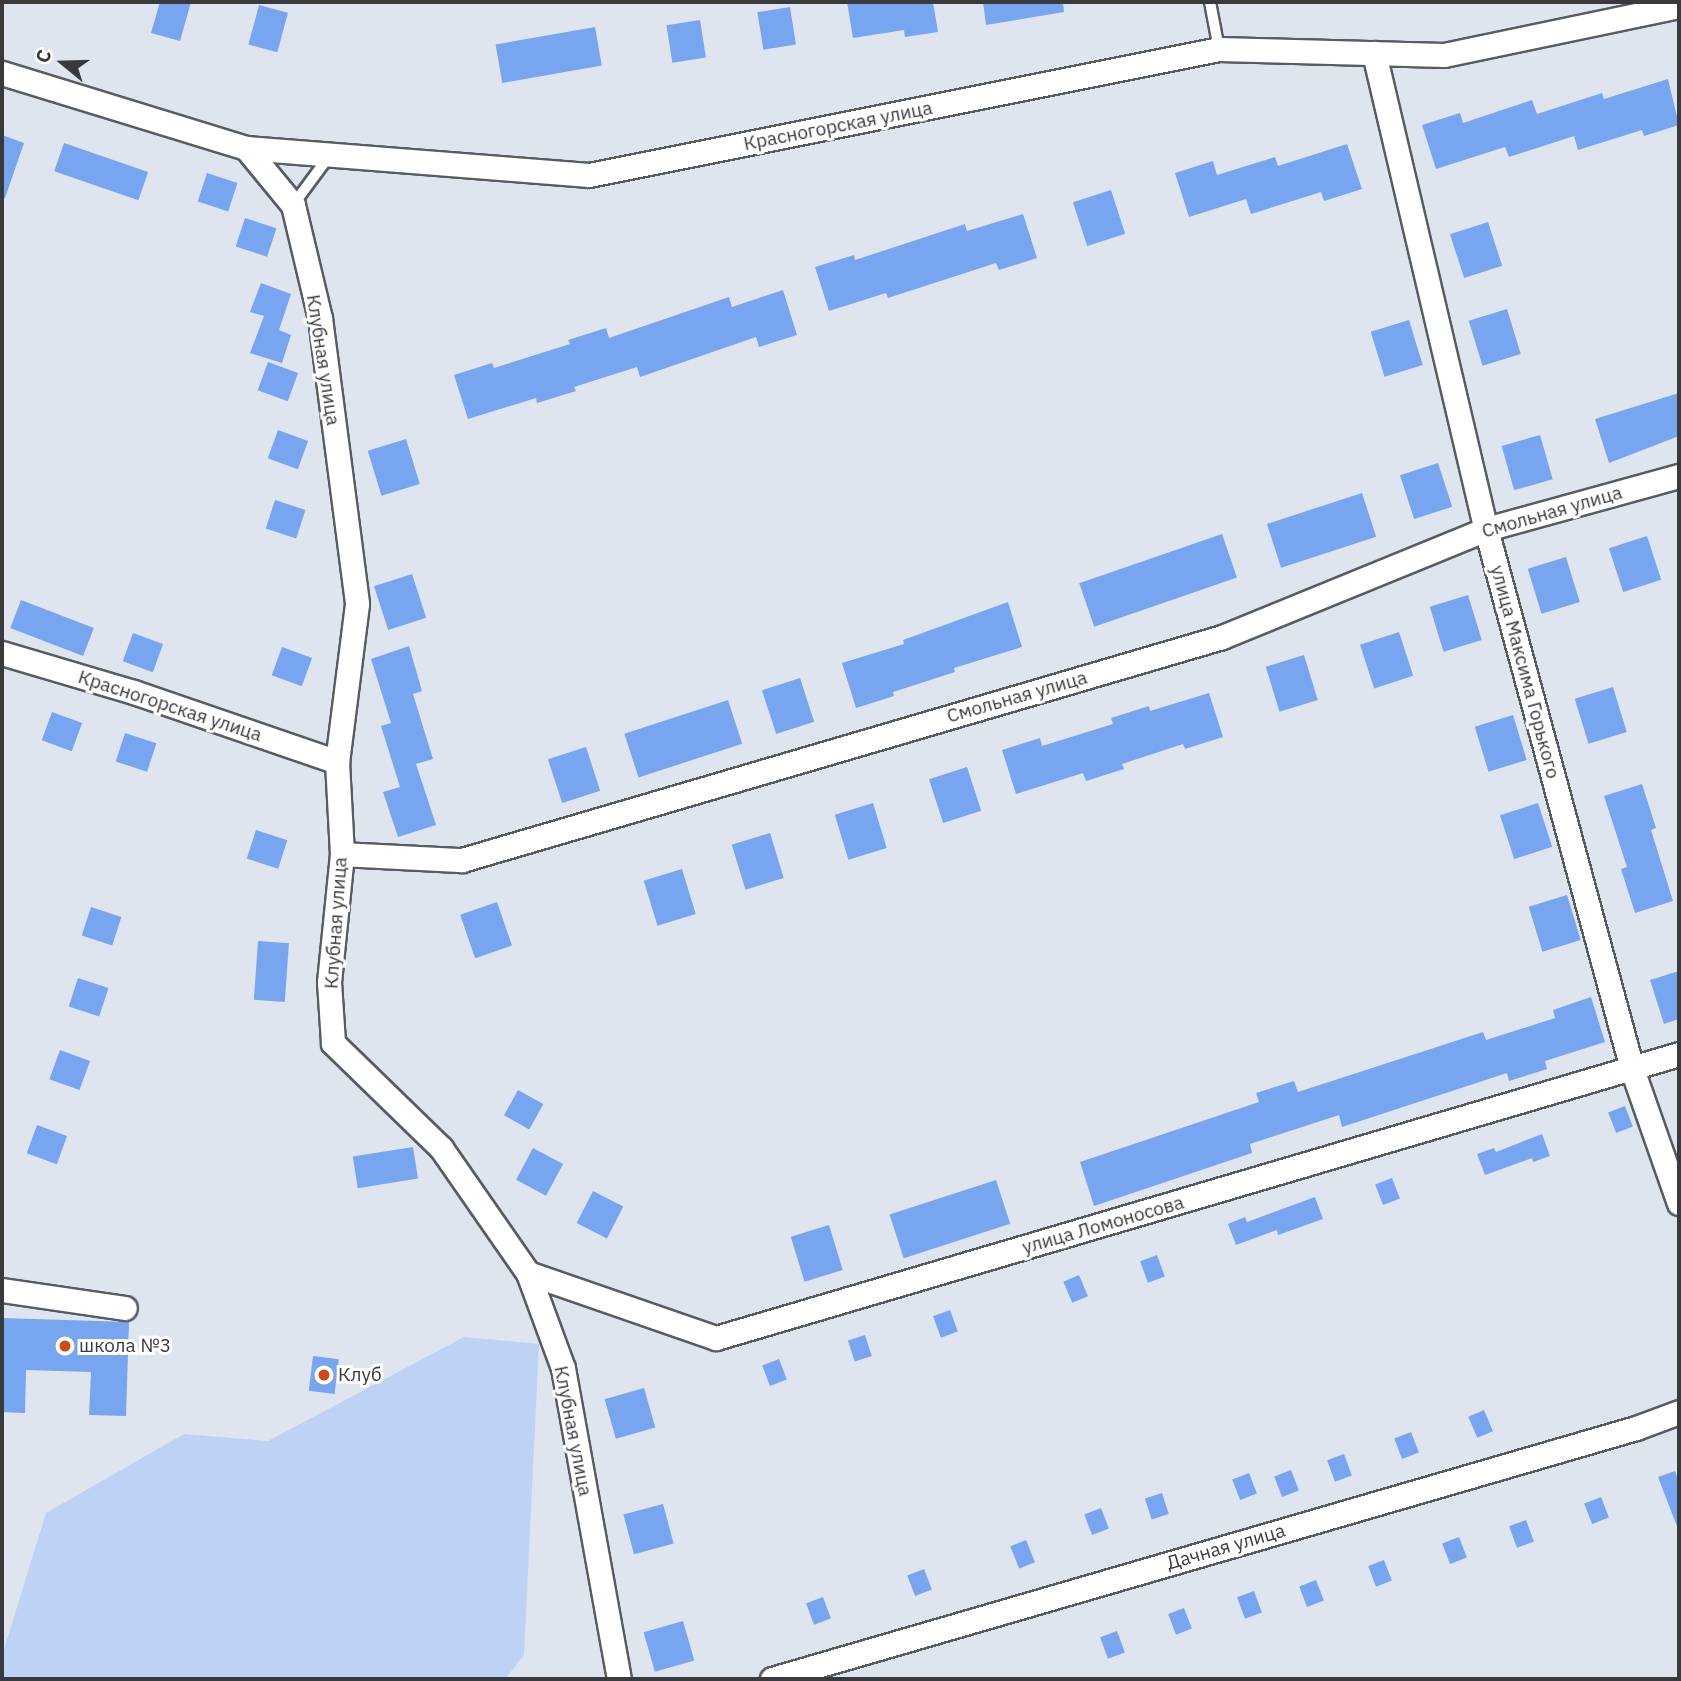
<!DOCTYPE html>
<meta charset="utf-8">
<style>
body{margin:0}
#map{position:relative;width:1681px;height:1681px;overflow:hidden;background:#dfe5ee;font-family:"IBM Plex Sans",sans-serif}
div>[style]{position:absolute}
.green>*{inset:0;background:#bdd2f5}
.building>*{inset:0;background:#78a5ef;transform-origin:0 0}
.roads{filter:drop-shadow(2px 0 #575c63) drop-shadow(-2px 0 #575c63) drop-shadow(0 2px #575c63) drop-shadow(0 -2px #575c63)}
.lane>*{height:10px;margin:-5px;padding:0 5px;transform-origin:5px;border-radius:5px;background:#fff}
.street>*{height:23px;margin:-11.5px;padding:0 11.5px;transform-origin:11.5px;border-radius:11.5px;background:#fff}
.dots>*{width:19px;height:19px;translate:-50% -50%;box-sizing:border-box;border:4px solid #fff;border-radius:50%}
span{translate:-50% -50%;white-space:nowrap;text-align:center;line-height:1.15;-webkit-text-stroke:6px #fff;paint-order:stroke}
.street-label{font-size:19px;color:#383a3e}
.poi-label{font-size:19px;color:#383a3e}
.left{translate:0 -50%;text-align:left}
.frame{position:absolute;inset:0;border:4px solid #383a3e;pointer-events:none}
.north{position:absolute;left:28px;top:28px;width:70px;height:70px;-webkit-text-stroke:5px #fff;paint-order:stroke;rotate:289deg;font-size:19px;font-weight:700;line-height:28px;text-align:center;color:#383a3e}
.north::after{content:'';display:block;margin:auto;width:24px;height:32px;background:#383a3e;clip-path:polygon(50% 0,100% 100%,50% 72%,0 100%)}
</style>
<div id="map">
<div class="green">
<div style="clip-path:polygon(464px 1337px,539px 1344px,524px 1655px,505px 1679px,2px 1679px,2px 1656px,46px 1513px,184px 1434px,268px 1441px)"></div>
</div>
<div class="building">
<div style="clip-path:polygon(160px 2px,191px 2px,180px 41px,151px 33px)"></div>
<div style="clip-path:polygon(847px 2px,933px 2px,938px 32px,905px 37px,904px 30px,853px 38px)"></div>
<div style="clip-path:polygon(983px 2px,1063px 2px,1064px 12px,986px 25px)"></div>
<div style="left:259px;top:5px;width:30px;height:41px;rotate:15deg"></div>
<div style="left:790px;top:7px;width:38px;height:33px;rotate:81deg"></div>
<div style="left:700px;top:20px;width:38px;height:34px;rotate:81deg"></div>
<div style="left:595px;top:27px;width:39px;height:101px;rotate:80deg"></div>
<div style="clip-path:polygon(1668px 79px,1679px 125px,1644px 136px,1642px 130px,1578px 150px,1574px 136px,1509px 157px,1505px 147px,1436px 169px,1422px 125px,1460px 113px,1463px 123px,1532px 100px,1537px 114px,1602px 93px,1604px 99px)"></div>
<div style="clip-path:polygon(2px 135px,24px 143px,5px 198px,2px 197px)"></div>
<div style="left:64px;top:143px;width:89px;height:30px;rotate:19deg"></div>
<div style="clip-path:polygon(1347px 144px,1362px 189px,1324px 201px,1321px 192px,1251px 214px,1246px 199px,1189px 217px,1175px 173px,1213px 161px,1217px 175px,1275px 157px,1278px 166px)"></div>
<div style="left:207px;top:173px;width:32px;height:30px;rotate:18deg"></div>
<div style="left:1111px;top:190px;width:46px;height:40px;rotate:72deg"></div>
<div style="clip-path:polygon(1023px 214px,1037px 258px,999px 270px,996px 263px,888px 298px,886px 293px,829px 311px,815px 267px,854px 255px,855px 260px,965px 224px,967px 231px)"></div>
<div style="left:245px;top:218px;width:33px;height:30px;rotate:18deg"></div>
<div style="left:1488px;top:222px;width:46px;height:40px;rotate:72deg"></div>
<div style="clip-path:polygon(261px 283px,291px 294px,279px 330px,291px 335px,282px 363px,250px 353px,264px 316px,250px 312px)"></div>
<div style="clip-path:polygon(783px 290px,797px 335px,759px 347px,756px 337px,640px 377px,637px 367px,574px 387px,576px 391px,537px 403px,536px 398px,468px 419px,454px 375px,492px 363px,494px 368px,570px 344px,568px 340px,606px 328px,609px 338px,729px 297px,732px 307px)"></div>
<div style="left:1507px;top:309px;width:47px;height:40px;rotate:73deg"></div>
<div style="left:1409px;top:320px;width:47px;height:40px;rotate:73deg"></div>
<div style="left:268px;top:362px;width:32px;height:30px;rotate:20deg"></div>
<div style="clip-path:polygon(1679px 393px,1679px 436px,1609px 463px,1595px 419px)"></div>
<div style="left:278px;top:430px;width:32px;height:30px;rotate:20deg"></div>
<div style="left:1540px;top:435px;width:46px;height:40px;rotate:74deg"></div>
<div style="left:406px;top:439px;width:47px;height:40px;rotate:73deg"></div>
<div style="left:1438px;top:463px;width:46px;height:40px;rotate:72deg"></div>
<div style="left:1362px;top:493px;width:46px;height:100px;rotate:72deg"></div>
<div style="left:275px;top:500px;width:32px;height:30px;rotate:18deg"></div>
<div style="left:1222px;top:534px;width:46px;height:151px;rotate:71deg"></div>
<div style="left:1647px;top:536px;width:46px;height:40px;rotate:72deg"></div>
<div style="left:1566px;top:557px;width:47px;height:40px;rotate:73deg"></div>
<div style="left:412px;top:574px;width:46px;height:40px;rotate:72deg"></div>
<div style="left:1468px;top:595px;width:47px;height:40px;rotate:73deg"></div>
<div style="left:21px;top:600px;width:78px;height:30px;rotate:21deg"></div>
<div style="clip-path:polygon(1008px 602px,1022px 647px,954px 668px,955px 672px,893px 692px,894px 696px,856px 708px,842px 663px,904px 644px,903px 640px)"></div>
<div style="left:1399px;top:632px;width:46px;height:41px;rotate:72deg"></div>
<div style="left:133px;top:633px;width:32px;height:30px;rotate:20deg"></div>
<div style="clip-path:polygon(409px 646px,422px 691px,413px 694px,433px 759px,416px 764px,436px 825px,398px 837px,383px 792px,400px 787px,381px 726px,391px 723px,371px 659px)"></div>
<div style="left:282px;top:647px;width:32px;height:30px;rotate:20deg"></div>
<div style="left:1304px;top:655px;width:47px;height:40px;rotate:73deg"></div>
<div style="left:800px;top:678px;width:46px;height:40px;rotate:72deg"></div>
<div style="left:1613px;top:687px;width:47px;height:40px;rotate:73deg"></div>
<div style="clip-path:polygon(1209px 693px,1223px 737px,1185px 749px,1183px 744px,1122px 764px,1124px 769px,1086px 781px,1083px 773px,1016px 794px,1002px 750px,1040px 738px,1042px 746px,1113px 724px,1111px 718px,1149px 706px,1150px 711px)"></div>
<div style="left:728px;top:700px;width:46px;height:109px;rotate:72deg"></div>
<div style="left:52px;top:712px;width:32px;height:30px;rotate:20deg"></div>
<div style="left:1513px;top:715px;width:47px;height:40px;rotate:73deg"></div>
<div style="left:125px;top:733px;width:33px;height:30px;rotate:18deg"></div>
<div style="left:586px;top:747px;width:46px;height:40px;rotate:72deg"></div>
<div style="left:967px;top:767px;width:46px;height:40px;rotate:72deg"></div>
<div style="clip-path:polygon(1642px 784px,1656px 828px,1651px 830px,1673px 901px,1635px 913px,1621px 869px,1627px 867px,1604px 796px)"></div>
<div style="left:873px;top:803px;width:47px;height:40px;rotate:73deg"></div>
<div style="left:1538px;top:803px;width:46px;height:40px;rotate:72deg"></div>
<div style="left:256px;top:830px;width:33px;height:30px;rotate:18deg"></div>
<div style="left:770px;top:833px;width:47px;height:40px;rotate:73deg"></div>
<div style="left:682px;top:869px;width:47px;height:40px;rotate:73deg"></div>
<div style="left:1567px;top:895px;width:47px;height:40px;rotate:73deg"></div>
<div style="left:497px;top:902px;width:46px;height:39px;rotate:71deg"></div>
<div style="left:91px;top:907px;width:32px;height:30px;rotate:18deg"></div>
<div style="left:258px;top:941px;width:31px;height:59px;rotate:4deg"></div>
<div style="clip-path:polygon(1679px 971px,1679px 1019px,1664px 1024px,1650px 980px)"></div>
<div style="left:78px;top:978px;width:32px;height:30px;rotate:18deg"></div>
<div style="clip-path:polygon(1591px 997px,1605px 1042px,1545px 1061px,1547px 1069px,1509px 1081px,1507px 1073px,1342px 1127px,1339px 1115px,1250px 1144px,1252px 1153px,1094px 1206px,1080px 1162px,1259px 1102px,1256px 1093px,1294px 1081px,1298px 1092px,1483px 1032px,1486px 1040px,1555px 1018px,1553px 1010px)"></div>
<div style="left:60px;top:1050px;width:32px;height:31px;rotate:20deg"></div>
<div style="left:518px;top:1090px;width:29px;height:29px;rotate:29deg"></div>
<div style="left:1625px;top:1106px;width:22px;height:18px;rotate:69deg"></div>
<div style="left:37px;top:1125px;width:32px;height:30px;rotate:20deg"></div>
<div style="clip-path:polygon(1542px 1134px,1550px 1156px,1533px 1162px,1532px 1158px,1485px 1175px,1477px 1154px,1494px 1148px,1496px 1152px)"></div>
<div style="left:413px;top:1147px;width:32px;height:61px;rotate:81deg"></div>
<div style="left:533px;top:1148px;width:34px;height:36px;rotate:28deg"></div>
<div style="left:1392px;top:1178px;width:22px;height:18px;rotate:69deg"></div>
<div style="left:996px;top:1180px;width:46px;height:112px;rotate:72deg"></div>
<div style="left:593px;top:1191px;width:34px;height:36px;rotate:27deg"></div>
<div style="clip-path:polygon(1315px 1197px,1323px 1219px,1278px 1235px,1277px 1230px,1236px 1245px,1228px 1224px,1245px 1217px,1247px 1222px)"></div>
<div style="left:829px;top:1225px;width:47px;height:40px;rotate:73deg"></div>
<div style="left:1157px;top:1255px;width:23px;height:18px;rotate:70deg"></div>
<div style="left:1079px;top:1275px;width:23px;height:17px;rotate:67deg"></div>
<div style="left:950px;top:1310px;width:23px;height:18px;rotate:70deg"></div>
<div style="clip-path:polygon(2px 1318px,129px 1322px,126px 1416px,89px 1415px,91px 1372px,26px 1370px,25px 1413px,2px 1412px)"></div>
<div style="left:865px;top:1335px;width:22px;height:18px;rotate:72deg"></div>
<div style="left:313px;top:1356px;width:26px;height:35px;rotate:7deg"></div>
<div style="left:779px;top:1359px;width:22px;height:18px;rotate:69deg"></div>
<div style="left:644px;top:1388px;width:41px;height:41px;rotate:74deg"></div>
<div style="left:1484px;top:1410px;width:23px;height:17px;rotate:67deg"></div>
<div style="left:1411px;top:1432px;width:22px;height:18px;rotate:69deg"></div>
<div style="left:1344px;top:1454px;width:23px;height:18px;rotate:70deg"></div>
<div style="left:1291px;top:1470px;width:22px;height:18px;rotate:69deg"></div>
<div style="clip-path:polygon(1675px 1471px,1679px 1483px,1678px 1529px,1658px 1477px)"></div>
<div style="left:1249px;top:1473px;width:22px;height:18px;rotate:69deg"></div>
<div style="left:1162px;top:1493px;width:22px;height:18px;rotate:72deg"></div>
<div style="left:1601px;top:1497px;width:22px;height:18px;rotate:69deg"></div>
<div style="left:663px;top:1504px;width:41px;height:41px;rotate:75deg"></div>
<div style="left:1101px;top:1508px;width:22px;height:18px;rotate:69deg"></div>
<div style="left:1526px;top:1520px;width:23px;height:18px;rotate:70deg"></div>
<div style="left:1459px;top:1537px;width:22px;height:18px;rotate:69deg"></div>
<div style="left:1026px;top:1540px;width:24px;height:17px;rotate:68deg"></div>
<div style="left:1384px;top:1560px;width:22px;height:17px;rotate:69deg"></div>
<div style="left:924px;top:1569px;width:22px;height:18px;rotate:69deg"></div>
<div style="left:1316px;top:1580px;width:22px;height:18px;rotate:69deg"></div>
<div style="left:1254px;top:1591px;width:23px;height:18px;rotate:70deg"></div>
<div style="left:823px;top:1597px;width:23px;height:18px;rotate:70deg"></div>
<div style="left:1184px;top:1608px;width:22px;height:17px;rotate:69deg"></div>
<div style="left:683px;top:1621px;width:41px;height:41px;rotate:74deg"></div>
<div style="left:1117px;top:1631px;width:23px;height:18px;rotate:70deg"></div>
</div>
<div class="roads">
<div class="lane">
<div style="left:1210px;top:2px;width:48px;rotate:79.2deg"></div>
<div style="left:293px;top:205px;width:62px;rotate:-53.5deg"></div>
</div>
<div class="street">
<div style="left:1374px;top:53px;width:489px;rotate:76.8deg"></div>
<div style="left:1486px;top:529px;width:559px;rotate:74.87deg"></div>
<div style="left:1632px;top:1069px;width:142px;rotate:70.7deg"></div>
<div style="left:2px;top:73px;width:255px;rotate:17.1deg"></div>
<div style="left:246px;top:148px;width:344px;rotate:4.5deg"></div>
<div style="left:589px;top:175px;width:642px;rotate:-11.31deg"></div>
<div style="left:1219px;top:49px;width:225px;rotate:1.5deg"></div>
<div style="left:1444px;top:55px;width:240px;rotate:-11.8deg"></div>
<div style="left:246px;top:148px;width:74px;rotate:50.5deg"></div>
<div style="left:293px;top:205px;width:116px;rotate:76.6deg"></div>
<div style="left:320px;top:318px;width:288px;rotate:82.6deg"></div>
<div style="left:357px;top:604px;width:159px;rotate:97.2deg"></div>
<div style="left:337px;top:762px;width:92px;rotate:86.9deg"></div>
<div style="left:342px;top:854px;width:129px;rotate:95.8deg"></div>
<div style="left:329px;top:982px;width:61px;rotate:86.2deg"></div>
<div style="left:333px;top:1043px;width:151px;rotate:44.2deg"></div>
<div style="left:441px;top:1148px;width:152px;rotate:55.2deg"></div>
<div style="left:528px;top:1273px;width:101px;rotate:69.8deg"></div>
<div style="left:563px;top:1368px;width:316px;rotate:79.8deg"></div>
<div style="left:2px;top:653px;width:138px;rotate:16.5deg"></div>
<div style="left:134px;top:692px;width:215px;rotate:19deg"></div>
<div style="left:342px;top:854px;width:120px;rotate:2.9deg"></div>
<div style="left:462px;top:860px;width:792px;rotate:-16.35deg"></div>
<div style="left:1222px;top:637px;width:285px;rotate:-22.2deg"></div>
<div style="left:1486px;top:529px;width:200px;rotate:-15.4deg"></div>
<div style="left:528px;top:1273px;width:199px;rotate:19.1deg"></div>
<div style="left:716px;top:1338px;width:1004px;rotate:-16.43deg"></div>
<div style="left:2px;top:1290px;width:124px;rotate:8.3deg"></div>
<div style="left:772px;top:1679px;width:900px;rotate:-16.2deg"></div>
<div style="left:1636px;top:1428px;width:46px;rotate:-20.4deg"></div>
</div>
</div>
<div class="dots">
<div style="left:65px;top:1346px;background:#d14a14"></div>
<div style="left:324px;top:1375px;background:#d14a14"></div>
</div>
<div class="street-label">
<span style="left:838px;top:126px;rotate:-11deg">Красногорская улица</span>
<span style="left:323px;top:360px;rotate:81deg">Клубная улица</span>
<span style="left:1552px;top:512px;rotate:-16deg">Смольная улица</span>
<span style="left:1525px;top:672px;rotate:75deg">улица Максима Горького</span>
<span style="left:1017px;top:697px;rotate:-16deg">Смольная улица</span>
<span style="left:170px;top:706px;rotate:18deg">Красногорская улица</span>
<span style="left:336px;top:923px;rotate:-86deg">Клубная улица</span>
<span style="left:1103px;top:1225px;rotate:-16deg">улица Ломоносова</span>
<span style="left:573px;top:1431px;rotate:79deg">Клубная улица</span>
<span style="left:1226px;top:1547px;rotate:-16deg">Дачная улица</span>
</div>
<div class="poi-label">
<span class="left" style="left:79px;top:1346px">школа №3</span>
<span class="left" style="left:338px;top:1375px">Клуб</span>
</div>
<div class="frame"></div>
<div class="north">С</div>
</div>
